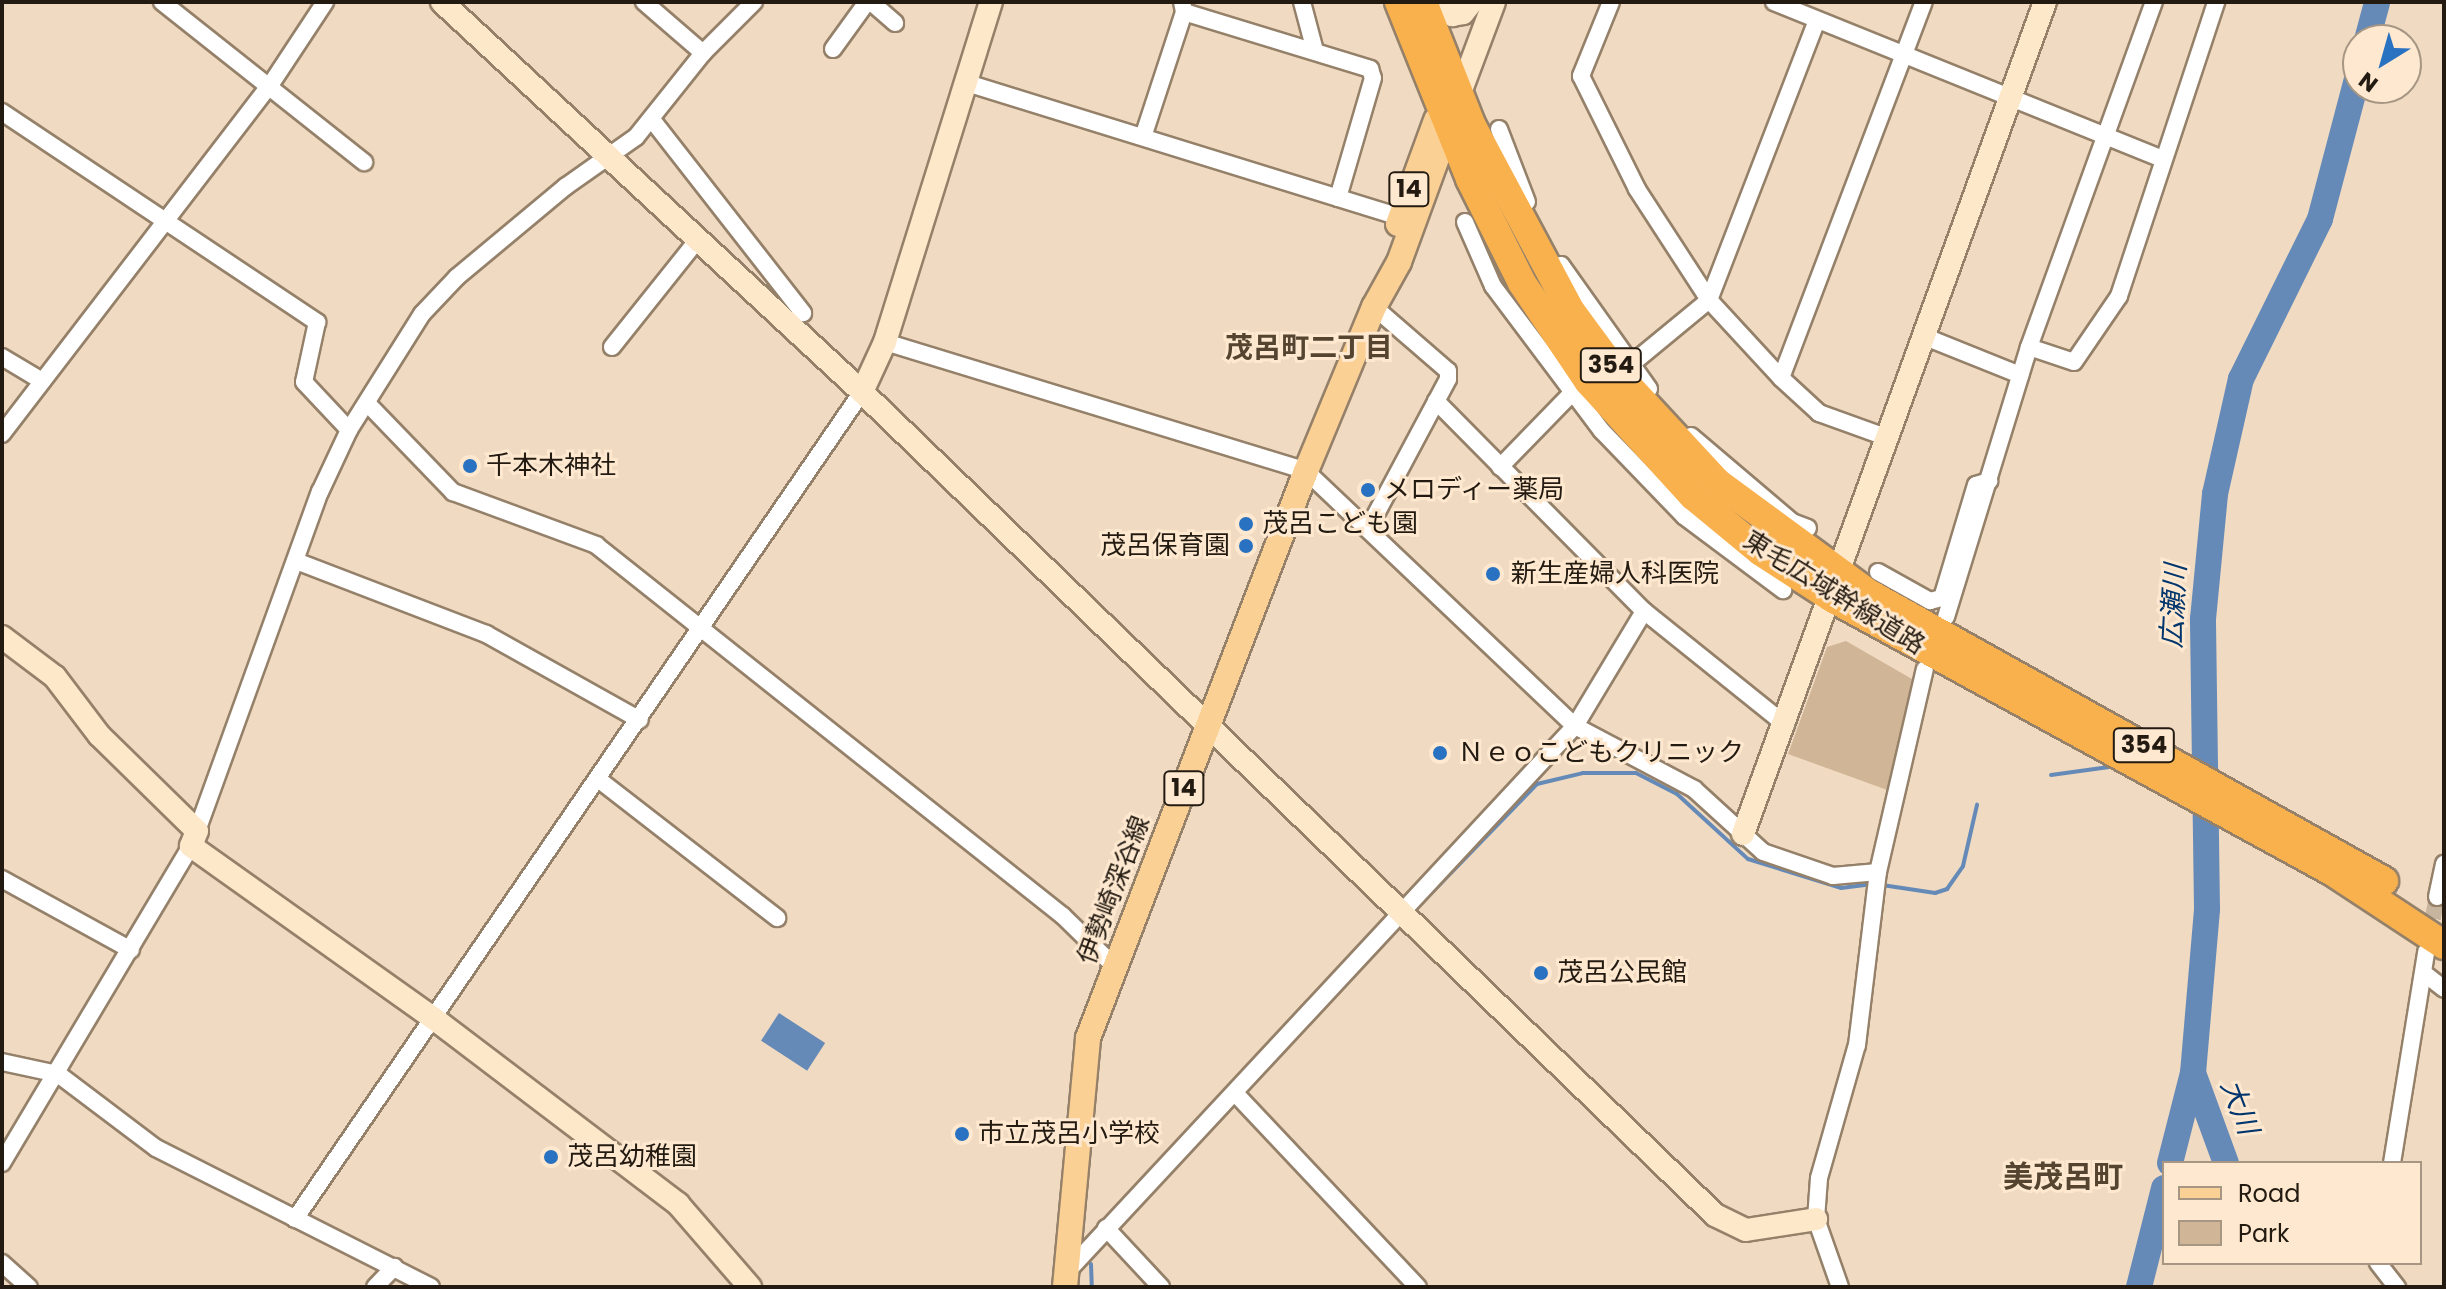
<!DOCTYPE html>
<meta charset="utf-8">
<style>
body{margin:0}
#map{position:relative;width:2446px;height:1289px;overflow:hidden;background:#f0dbc2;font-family:Poppins,"Noto Sans JP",sans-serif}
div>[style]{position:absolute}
.green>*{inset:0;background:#d0b697}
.water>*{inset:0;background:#668ab7;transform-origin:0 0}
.stream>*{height:4px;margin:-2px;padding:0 2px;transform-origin:2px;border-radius:2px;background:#668ab7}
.river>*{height:26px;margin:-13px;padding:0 13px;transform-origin:13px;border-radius:13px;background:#668ab7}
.street-tunnel>*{height:16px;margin-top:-8px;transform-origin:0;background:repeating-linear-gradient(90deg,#c7b59f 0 16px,transparent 0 24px)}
.roads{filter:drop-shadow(2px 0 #95816a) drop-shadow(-2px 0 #95816a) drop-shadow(0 2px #95816a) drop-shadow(0 -2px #95816a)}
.street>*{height:16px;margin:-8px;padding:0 8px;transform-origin:8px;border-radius:8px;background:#fff}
.secondary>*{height:22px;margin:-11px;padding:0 11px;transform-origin:11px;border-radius:11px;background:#fde8ca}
.primary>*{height:24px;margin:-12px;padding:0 12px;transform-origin:12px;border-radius:12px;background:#fbd095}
.highway>*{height:28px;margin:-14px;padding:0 14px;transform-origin:14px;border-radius:14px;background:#f9b14e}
.dots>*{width:22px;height:22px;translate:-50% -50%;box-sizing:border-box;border:4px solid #fee8cf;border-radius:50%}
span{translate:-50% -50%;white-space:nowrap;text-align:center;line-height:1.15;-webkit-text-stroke:6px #fee8cf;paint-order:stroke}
.shield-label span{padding:2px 6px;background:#fee8cf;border:2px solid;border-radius:6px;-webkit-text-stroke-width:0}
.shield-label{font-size:24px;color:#231b12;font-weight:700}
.poi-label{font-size:26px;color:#231b12}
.left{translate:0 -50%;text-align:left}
.right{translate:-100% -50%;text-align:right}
.street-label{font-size:26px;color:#231b12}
.neighbourhood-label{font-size:28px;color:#55442f;font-weight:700}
.water-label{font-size:28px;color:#00366d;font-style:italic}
.quarter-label{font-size:30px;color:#55442f;font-weight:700}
.frame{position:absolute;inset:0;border:4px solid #231b12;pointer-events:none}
.legend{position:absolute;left:2162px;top:1161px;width:260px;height:104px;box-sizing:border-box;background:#fee8cf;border:2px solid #a69683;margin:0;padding:10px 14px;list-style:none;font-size:24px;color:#231b12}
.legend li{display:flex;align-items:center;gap:16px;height:40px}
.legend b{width:40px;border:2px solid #a69683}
.north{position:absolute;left:2342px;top:24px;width:80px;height:80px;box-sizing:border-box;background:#fee8cf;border:2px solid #a69683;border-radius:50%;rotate:217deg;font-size:22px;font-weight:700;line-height:32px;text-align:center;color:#231b12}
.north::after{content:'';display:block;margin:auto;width:28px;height:36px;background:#2971c1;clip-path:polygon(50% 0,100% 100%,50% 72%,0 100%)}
</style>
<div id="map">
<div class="green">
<div style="clip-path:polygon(1846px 641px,1912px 679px,1890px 791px,1788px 754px,1827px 647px)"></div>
</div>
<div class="water">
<div style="left:779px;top:1013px;width:55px;height:33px;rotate:33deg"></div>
</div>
<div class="stream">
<div style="left:2184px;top:757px;width:23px;rotate:-7deg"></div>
<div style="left:2051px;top:775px;width:66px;rotate:-7.9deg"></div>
<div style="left:1882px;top:885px;width:54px;rotate:8.6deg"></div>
<div style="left:1935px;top:893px;width:13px;rotate:-18deg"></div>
<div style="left:1947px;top:889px;width:28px;rotate:-55deg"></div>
<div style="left:1963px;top:866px;width:63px;rotate:-77.1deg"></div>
<div style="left:1414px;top:911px;width:177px;rotate:-45.9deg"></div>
<div style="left:1537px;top:784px;width:47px;rotate:-13.4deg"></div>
<div style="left:1583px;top:773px;width:53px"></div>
<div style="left:1636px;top:773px;width:46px;rotate:27.1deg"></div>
<div style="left:1677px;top:794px;width:96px;rotate:42.5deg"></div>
<div style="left:1748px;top:859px;width:97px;rotate:17.3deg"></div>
<div style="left:1841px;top:888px;width:32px;rotate:-7deg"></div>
<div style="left:1091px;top:1264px;width:23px;rotate:88deg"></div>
</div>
<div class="river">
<div style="left:2367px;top:40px;width:39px;rotate:-75deg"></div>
<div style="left:2193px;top:1073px;width:96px;rotate:69.9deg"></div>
<div style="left:2170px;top:1163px;width:93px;rotate:-75.7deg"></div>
<div style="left:2193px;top:1073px;width:165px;rotate:-85.1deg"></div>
<div style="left:2207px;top:909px;width:290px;rotate:-90.8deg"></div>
<div style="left:2203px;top:619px;width:126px;rotate:-84.5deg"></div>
<div style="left:2215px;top:494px;width:118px;rotate:-77.3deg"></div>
<div style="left:2241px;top:379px;width:178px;rotate:-63.7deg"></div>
<div style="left:2320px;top:219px;width:149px;rotate:-75.2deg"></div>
<div style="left:2139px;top:1287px;width:102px;rotate:-75.8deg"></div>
</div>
<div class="street-tunnel">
<div style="left:2428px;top:942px;width:46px;rotate:-78.7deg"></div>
</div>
<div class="roads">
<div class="street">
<div style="left:162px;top:2px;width:258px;rotate:38.4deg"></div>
<div style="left:644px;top:2px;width:78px;rotate:40.8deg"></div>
<div style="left:871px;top:2px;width:32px;rotate:41deg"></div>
<div style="left:1302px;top:2px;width:51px;rotate:75.1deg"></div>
<div style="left:1611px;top:2px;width:80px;rotate:112.1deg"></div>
<div style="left:1581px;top:76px;width:126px;rotate:63.6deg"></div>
<div style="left:1637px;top:189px;width:132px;rotate:57deg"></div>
<div style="left:1709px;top:300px;width:106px;rotate:47.3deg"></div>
<div style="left:1781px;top:378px;width:52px;rotate:42.6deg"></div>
<div style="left:1819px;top:413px;width:73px;rotate:19.9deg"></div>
<div style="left:1774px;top:2px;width:417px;rotate:22deg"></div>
<div style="left:1184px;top:12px;width:195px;rotate:17deg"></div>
<div style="left:1370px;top:69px;width:9px;rotate:72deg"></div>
<div style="left:1373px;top:78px;width:125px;rotate:106.3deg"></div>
<div style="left:833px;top:49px;width:58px;rotate:-54.1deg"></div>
<div style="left:967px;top:83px;width:454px;rotate:17.2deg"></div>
<div style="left:2px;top:112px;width:379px;rotate:33.7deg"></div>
<div style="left:317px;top:322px;width:61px;rotate:102.2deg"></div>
<div style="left:304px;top:382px;width:66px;rotate:46.8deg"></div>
<div style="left:653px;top:121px;width:244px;rotate:52deg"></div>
<div style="left:1499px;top:129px;width:78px;rotate:69deg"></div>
<div style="left:1143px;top:137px;width:132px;rotate:-71.8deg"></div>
<div style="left:1184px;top:12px;width:10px;rotate:-101deg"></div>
<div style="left:1465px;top:222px;width:70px;rotate:66.4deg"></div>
<div style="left:1493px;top:286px;width:181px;rotate:53.1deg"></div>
<div style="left:1602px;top:431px;width:118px;rotate:46deg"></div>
<div style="left:1684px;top:516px;width:124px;rotate:36.8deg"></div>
<div style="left:1561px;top:265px;width:152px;rotate:54.6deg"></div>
<div style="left:1923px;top:336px;width:105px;rotate:21.9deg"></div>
<div style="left:885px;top:342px;width:440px;rotate:17deg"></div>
<div style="left:1306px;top:471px;width:371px;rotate:43.5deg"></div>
<div style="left:1575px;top:726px;width:135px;rotate:27.9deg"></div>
<div style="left:1694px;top:789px;width:93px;rotate:42.4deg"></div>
<div style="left:1763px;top:852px;width:74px;rotate:18.9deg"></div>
<div style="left:1833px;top:876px;width:45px;rotate:-5.1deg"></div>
<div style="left:612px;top:347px;width:139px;rotate:-51.4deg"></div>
<div style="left:2029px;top:347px;width:47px;rotate:18.4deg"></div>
<div style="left:2074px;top:362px;width:80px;rotate:-55.7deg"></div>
<div style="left:2119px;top:296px;width:310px;rotate:-71.7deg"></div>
<div style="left:2px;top:357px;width:47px;rotate:31deg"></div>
<div style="left:1629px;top:366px;width:104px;rotate:-39.5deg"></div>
<div style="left:1709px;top:300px;width:300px;rotate:-68.9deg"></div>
<div style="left:1781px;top:378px;width:402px;rotate:-69.2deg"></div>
<div style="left:1436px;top:401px;width:296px;rotate:45.3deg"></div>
<div style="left:1644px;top:611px;width:182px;rotate:38.8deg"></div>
<div style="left:367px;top:403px;width:124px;rotate:46deg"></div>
<div style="left:453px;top:492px;width:153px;rotate:20.3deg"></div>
<div style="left:596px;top:545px;width:596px;rotate:38.46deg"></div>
<div style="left:1063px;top:916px;width:70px;rotate:44.4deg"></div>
<div style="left:2px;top:434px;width:441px;rotate:-52.5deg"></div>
<div style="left:271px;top:84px;width:98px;rotate:-56.6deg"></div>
<div style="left:1691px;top:436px;width:133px;rotate:40.4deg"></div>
<div style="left:1792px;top:522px;width:17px;rotate:21deg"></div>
<div style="left:1500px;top:467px;width:102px;rotate:-45.8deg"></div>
<div style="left:1368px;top:529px;width:170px;rotate:-61.9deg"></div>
<div style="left:1448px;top:379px;width:8px;rotate:-90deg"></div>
<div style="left:1448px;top:371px;width:98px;rotate:-139.1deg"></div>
<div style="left:296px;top:561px;width:204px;rotate:21deg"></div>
<div style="left:486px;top:634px;width:176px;rotate:29.2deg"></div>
<div style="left:1878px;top:572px;width:60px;rotate:29.1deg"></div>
<div style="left:1930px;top:601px;width:12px;rotate:-14deg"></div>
<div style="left:1942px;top:598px;width:118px;rotate:-73.3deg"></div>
<div style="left:1976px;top:485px;width:14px;rotate:-17deg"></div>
<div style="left:1946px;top:617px;width:282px;rotate:-72.9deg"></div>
<div style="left:2029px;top:347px;width:367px;rotate:-70.1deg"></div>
<div style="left:598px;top:779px;width:227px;rotate:37.8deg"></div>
<div style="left:197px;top:831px;width:361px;rotate:-70.1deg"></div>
<div style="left:320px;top:492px;width:68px;rotate:-64.9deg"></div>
<div style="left:349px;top:430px;width:137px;rotate:-57.8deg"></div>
<div style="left:422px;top:314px;width:51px;rotate:-46.6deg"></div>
<div style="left:457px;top:277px;width:141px;rotate:-39.8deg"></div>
<div style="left:565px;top:187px;width:87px;rotate:-35.2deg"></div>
<div style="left:636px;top:137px;width:107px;rotate:-51.4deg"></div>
<div style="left:703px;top:53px;width:72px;rotate:-45deg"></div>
<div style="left:2px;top:879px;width:147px;rotate:28.8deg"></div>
<div style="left:2437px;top:897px;width:34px;rotate:-78deg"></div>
<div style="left:2425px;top:974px;width:24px;rotate:38deg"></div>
<div style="left:2px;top:1062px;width:57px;rotate:12.1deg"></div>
<div style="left:58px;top:1074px;width:123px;rotate:37.1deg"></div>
<div style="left:156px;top:1148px;width:308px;rotate:26.8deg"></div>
<div style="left:1236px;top:1094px;width:265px;rotate:46.7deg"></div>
<div style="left:2px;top:1163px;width:369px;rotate:-59.2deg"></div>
<div style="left:2392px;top:1163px;width:214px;rotate:-80.8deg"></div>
<div style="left:295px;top:1219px;width:1003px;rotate:-55.57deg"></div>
<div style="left:1106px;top:1228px;width:81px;rotate:47deg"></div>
<div style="left:2px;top:1263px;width:36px;rotate:42deg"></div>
<div style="left:2378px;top:1263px;width:31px;rotate:52deg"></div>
<div style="left:1066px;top:1273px;width:747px;rotate:-47.06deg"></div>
<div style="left:1575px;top:726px;width:134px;rotate:-59deg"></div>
<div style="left:375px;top:1287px;width:28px;rotate:-46deg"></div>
<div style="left:1840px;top:1287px;width:72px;rotate:-109.4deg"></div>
<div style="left:1816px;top:1219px;width:41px;rotate:-85.8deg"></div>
<div style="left:1819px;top:1178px;width:138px;rotate:-74.1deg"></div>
<div style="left:1857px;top:1045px;width:174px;rotate:-83.1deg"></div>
<div style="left:1878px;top:872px;width:208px;rotate:-77deg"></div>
</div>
<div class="secondary">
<div style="left:442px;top:2px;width:573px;rotate:42.88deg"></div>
<div style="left:862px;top:392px;width:1185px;rotate:43.97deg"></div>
<div style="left:1715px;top:1215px;width:34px;rotate:26deg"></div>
<div style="left:1746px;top:1230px;width:71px;rotate:-8.9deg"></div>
<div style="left:1436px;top:2px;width:21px;rotate:39deg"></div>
<div style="left:1452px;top:15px;width:11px;rotate:-10deg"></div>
<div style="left:1463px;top:13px;width:14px;rotate:-51deg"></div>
<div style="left:1460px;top:93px;width:97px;rotate:-69.5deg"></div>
<div style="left:862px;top:392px;width:55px;rotate:-65.3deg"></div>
<div style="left:885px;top:342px;width:356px;rotate:-72.7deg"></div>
<div style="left:2px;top:637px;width:66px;rotate:37deg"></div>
<div style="left:55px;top:677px;width:73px;rotate:52.8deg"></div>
<div style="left:99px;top:735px;width:137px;rotate:44.4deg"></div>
<div style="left:197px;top:831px;width:16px;rotate:112deg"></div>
<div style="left:191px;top:846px;width:297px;rotate:35.4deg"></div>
<div style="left:433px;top:1018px;width:308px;rotate:37.2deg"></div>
<div style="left:678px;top:1204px;width:110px;rotate:49.1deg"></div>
<div style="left:1743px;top:834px;width:885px;rotate:-70.05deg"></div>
</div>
<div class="primary">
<div style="left:1398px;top:224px;width:111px;rotate:-69.9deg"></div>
<div style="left:1065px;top:1287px;width:250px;rotate:-84.7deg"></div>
<div style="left:1088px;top:1038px;width:607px;rotate:-68.97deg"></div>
<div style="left:1306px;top:471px;width:178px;rotate:-67.5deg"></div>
<div style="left:1374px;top:307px;width:51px;rotate:-60.9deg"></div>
<div style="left:1399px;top:262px;width:154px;rotate:-69.9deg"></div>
</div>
<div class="highway">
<div style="left:1399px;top:2px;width:191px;rotate:68.1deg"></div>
<div style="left:1470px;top:179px;width:116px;rotate:63.4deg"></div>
<div style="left:1522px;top:283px;width:118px;rotate:56deg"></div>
<div style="left:1588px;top:381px;width:156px;rotate:47.6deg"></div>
<div style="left:1693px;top:496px;width:88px;rotate:39.5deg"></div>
<div style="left:1761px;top:552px;width:85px;rotate:32.9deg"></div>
<div style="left:1832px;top:598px;width:571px;rotate:28.67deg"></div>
<div style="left:2333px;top:872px;width:133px;rotate:33.3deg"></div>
<div style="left:1423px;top:2px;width:131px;rotate:68.5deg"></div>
<div style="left:1471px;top:124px;width:212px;rotate:61.9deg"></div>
<div style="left:1571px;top:311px;width:81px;rotate:53.6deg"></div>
<div style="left:1619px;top:376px;width:144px;rotate:47.2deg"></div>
<div style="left:1717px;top:482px;width:187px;rotate:36.3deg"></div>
<div style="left:1868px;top:593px;width:591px;rotate:29.17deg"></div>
</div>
</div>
<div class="dots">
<div style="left:470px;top:466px;background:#2971c1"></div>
<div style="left:1368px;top:490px;background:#2971c1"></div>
<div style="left:1246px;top:524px;background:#2971c1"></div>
<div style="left:1246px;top:546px;background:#2971c1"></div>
<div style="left:1493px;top:574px;background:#2971c1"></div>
<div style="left:1440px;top:753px;background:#2971c1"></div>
<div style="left:1541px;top:973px;background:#2971c1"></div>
<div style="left:962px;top:1134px;background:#2971c1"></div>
<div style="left:551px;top:1157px;background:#2971c1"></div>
</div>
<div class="shield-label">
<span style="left:1409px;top:189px">14</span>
<span style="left:1611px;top:365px">354</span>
<span style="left:2144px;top:745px">354</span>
<span style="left:1184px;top:788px">14</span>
</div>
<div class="poi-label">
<span class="left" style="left:486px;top:466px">千本木神社</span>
<span class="left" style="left:1384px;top:490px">メロディー薬局</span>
<span class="left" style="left:1262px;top:524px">茂呂こども園</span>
<span class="right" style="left:1230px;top:546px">茂呂保育園</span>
<span class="left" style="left:1511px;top:574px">新生産婦人科医院</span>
<span class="left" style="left:1458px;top:753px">Ｎｅｏこどもクリニック</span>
<span class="left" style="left:1557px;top:973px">茂呂公民館</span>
<span class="left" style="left:978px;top:1134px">市立茂呂小学校</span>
<span class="left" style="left:567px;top:1157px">茂呂幼稚園</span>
</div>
<div class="street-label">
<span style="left:1834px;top:593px;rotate:32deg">東毛広域幹線道路</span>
<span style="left:1114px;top:890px;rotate:-69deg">伊勢崎深谷線</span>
</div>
<div class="neighbourhood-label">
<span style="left:1309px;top:348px">茂呂町二丁目</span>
</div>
<div class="water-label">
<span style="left:2174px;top:606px;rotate:-87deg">広瀬川</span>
<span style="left:2239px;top:1107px;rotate:69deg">大川</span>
</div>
<div class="quarter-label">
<span style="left:2063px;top:1177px">美茂呂町</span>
</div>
<div class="frame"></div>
<ul class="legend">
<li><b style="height:10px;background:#fbd095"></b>Road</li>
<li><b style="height:22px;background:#d0b697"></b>Park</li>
</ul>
<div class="north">N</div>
</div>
